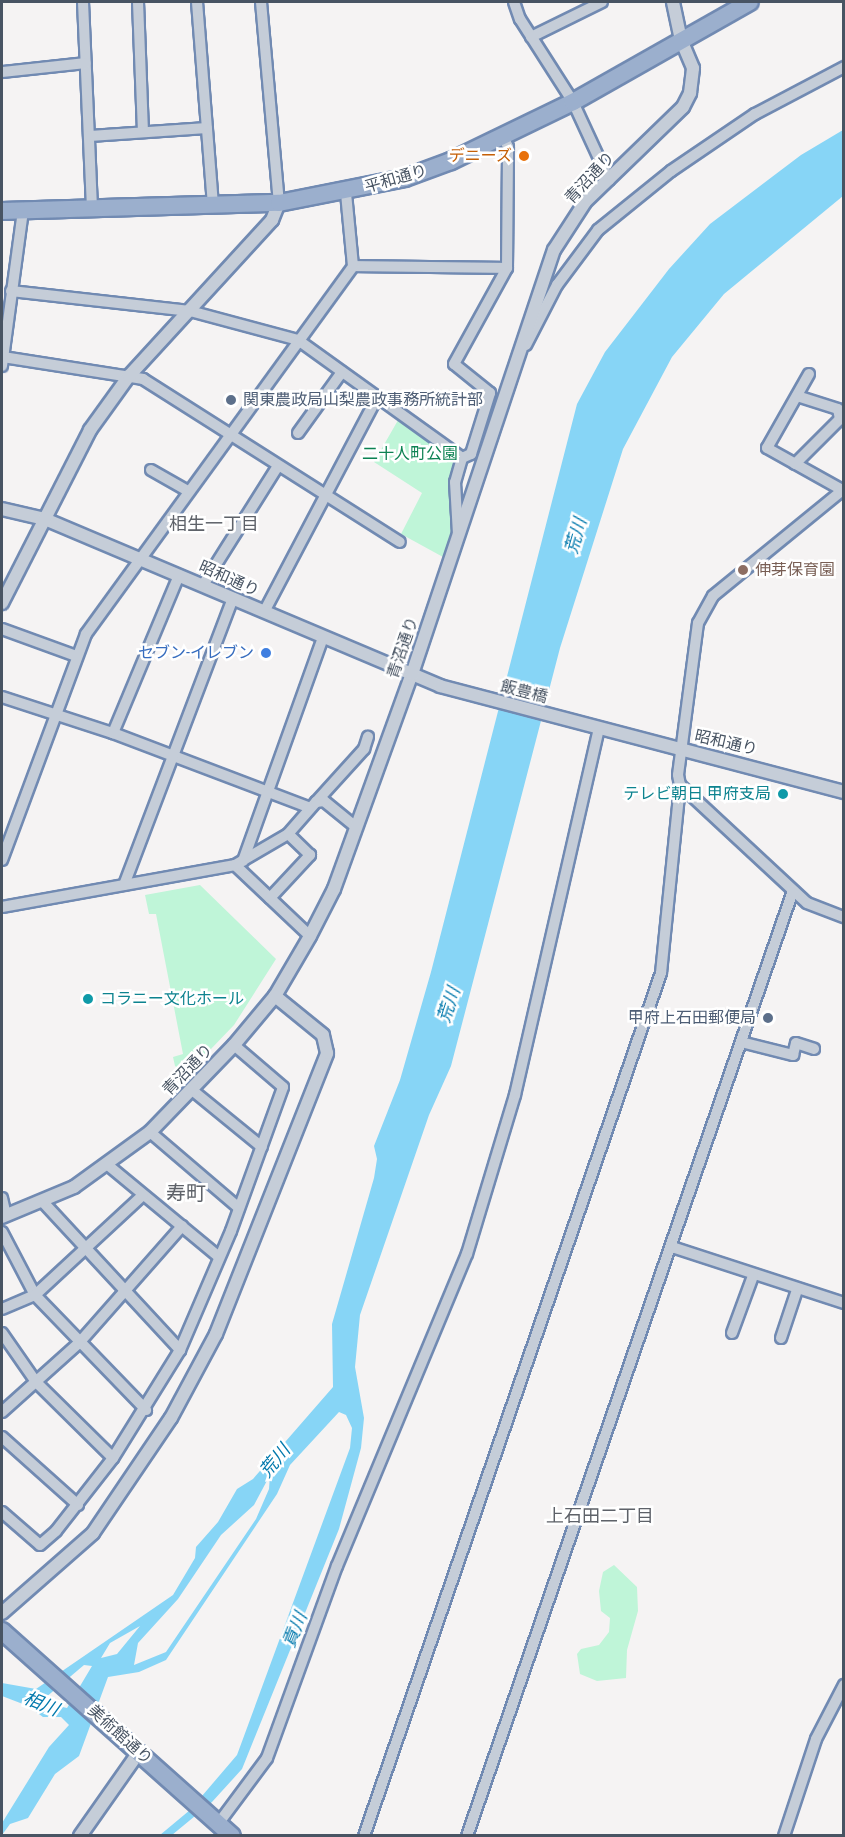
<!DOCTYPE html>
<meta charset="utf-8">
<style>
body{margin:0}
#map{position:relative;width:845px;height:1837px;overflow:hidden;background:#f5f3f3;font-family:"Roboto Condensed","Noto Sans JP",sans-serif}
div>[style]{position:absolute}
.green>*{inset:0;background:#bff5d8}
.water>*{inset:0;background:#87d5f6}
.roads{filter:drop-shadow(2px 0 #718ab2) drop-shadow(-2px 0 #718ab2) drop-shadow(0 2px #718ab2) drop-shadow(0 -2px #718ab2)}
.minor>*{height:10px;margin:-5px;padding:0 5px;transform-origin:5px;border-radius:5px;background:#c5cdd8}
.tertiary>*{height:12px;margin:-6px;padding:0 6px;transform-origin:6px;border-radius:6px;background:#c5cdd8}
.trunk>*{height:16px;margin:-8px;padding:0 8px;transform-origin:8px;border-radius:8px;background:#9bafcd}
.dots>*{width:16px;height:16px;translate:-50% -50%;box-sizing:border-box;border:3px solid #fff;border-radius:50%}
span{translate:-50% -50%;white-space:nowrap;text-align:center;line-height:1.15;-webkit-text-stroke:5px #fff;paint-order:stroke}
.food-label{font-size:16px;color:#c56008}
.right{translate:-100% -50%;text-align:right}
.street-label{font-size:16px;color:#485463}
.service-label{font-size:16px;color:#4e5e75}
.left{translate:0 -50%;text-align:left}
.park-label{font-size:16px;color:#0d8253}
.education-label{font-size:16px;color:#785e54}
.shop-label{font-size:16px;color:#366cbe}
.culture-label{font-size:16px;color:#0d838f}
.neighbourhood-label{font-size:18px;color:#5e6269}
.water-label{font-size:18px;color:#0279ad;font-style:italic}
.quarter-label{font-size:20px;color:#5e6269}
.frame{position:absolute;inset:0;border:3px solid #485463;pointer-events:none}
</style>
<div id="map">
<div class="green">
<div style="clip-path:polygon(401px 415px,462px 458px,454px 528px,443px 557px,401px 534px,422px 493px,374px 462px)"></div>
<div style="clip-path:polygon(200px 885px,276px 959px,234px 1025px,187px 1074px,175px 1066px,173px 1057px,183px 1054px,156px 914px,149px 914px,145px 895px)"></div>
<div style="clip-path:polygon(614px 1565px,637px 1587px,638px 1611px,627px 1650px,626px 1678px,597px 1681px,580px 1674px,577px 1654px,581px 1649px,599px 1645px,609px 1632px,610px 1618px,601px 1611px,599px 1591px,603px 1572px)"></div>
</div>
<div class="water">
<div style="clip-path:polygon(evenodd,843px 130px,843px 196px,724px 294px,672px 357px,623px 449px,560px 648px,451px 1066px,429px 1115px,360px 1315px,355px 1367px,364px 1418px,361px 1448px,339px 1529px,242px 1769px,212px 1802px,172px 1835px,160px 1835px,190px 1810px,237px 1755px,350px 1448px,352px 1428px,346px 1415px,339px 1412px,290px 1465px,277px 1494px,166px 1660px,139px 1672px,108px 1677px,79px 1756px,55px 1774px,28px 1818px,10px 1824px,2px 1835px,2px 1823px,49px 1747px,69px 1725px,61px 1717px,43px 1717px,28px 1706px,2px 1696px,2px 1683px,36px 1689px,173px 1595px,195px 1558px,196px 1547px,218px 1522px,237px 1489px,253px 1479px,333px 1387px,332px 1324px,374px 1178px,377px 1159px,374px 1146px,400px 1080px,431px 972px,577px 404px,605px 352px,669px 269px,710px 224px,801px 155px,843px 130px,270px 1475px,269px 1489px,256px 1519px,166px 1652px,134px 1665px,138px 1643px,178px 1599px,221px 1535px,254px 1505px,270px 1475px,843px 130px,140px 1626px,117px 1654px,101px 1658px,110px 1643px,140px 1626px,843px 130px,84px 1665px,92px 1666px,67px 1708px,54px 1705px,45px 1698px,84px 1665px)"></div>
</div>
<div class="roads">
<div class="minor">
<div style="left:83px;top:2px;width:206px;rotate:87.5deg"></div>
<div style="left:138px;top:2px;width:130px;rotate:87.8deg"></div>
<div style="left:197px;top:2px;width:205px;rotate:85.5deg"></div>
<div style="left:261px;top:2px;width:202px;rotate:84.9deg"></div>
<div style="left:514px;top:2px;width:18px;rotate:71deg"></div>
<div style="left:520px;top:19px;width:98px;rotate:57.4deg"></div>
<div style="left:573px;top:102px;width:86px;rotate:65.2deg"></div>
<div style="left:531px;top:37px;width:79px;rotate:-26.2deg"></div>
<div style="left:2px;top:72px;width:84px;rotate:-6.1deg"></div>
<div style="left:90px;top:136px;width:117px;rotate:-3.9deg"></div>
<div style="left:353px;top:266px;width:154px;rotate:0.7deg"></div>
<div style="left:11px;top:291px;width:180px;rotate:6.4deg"></div>
<div style="left:190px;top:311px;width:112px;rotate:15deg"></div>
<div style="left:298px;top:340px;width:202px;rotate:35.7deg"></div>
<div style="left:462px;top:458px;width:25px;rotate:106deg"></div>
<div style="left:455px;top:482px;width:52px;rotate:86.7deg"></div>
<div style="left:526px;top:345px;width:68px;rotate:-62.7deg"></div>
<div style="left:557px;top:285px;width:69px;rotate:-53.3deg"></div>
<div style="left:598px;top:230px;width:94px;rotate:-38.9deg"></div>
<div style="left:671px;top:171px;width:102px;rotate:-34.2deg"></div>
<div style="left:755px;top:114px;width:101px;rotate:-27.8deg"></div>
<div style="left:3px;top:357px;width:142px;rotate:8.9deg"></div>
<div style="left:143px;top:379px;width:304px;rotate:32.4deg"></div>
<div style="left:2px;top:366px;width:156px;rotate:-82.3deg"></div>
<div style="left:809px;top:374px;width:85px;rotate:119.6deg"></div>
<div style="left:767px;top:448px;width:86px;rotate:29.2deg"></div>
<div style="left:298px;top:433px;width:75px;rotate:-54.2deg"></div>
<div style="left:462px;top:458px;width:10px;rotate:-24deg"></div>
<div style="left:471px;top:454px;width:64px;rotate:-72.7deg"></div>
<div style="left:490px;top:393px;width:46px;rotate:-141.1deg"></div>
<div style="left:454px;top:364px;width:110px;rotate:-61.1deg"></div>
<div style="left:507px;top:268px;width:121px;rotate:-89.5deg"></div>
<div style="left:508px;top:147px;width:12px;rotate:-114deg"></div>
<div style="left:795px;top:464px;width:64px;rotate:-45deg"></div>
<div style="left:840px;top:419px;width:10px;rotate:-101deg"></div>
<div style="left:838px;top:409px;width:43px;rotate:-162.4deg"></div>
<div style="left:151px;top:470px;width:43px;rotate:29.6deg"></div>
<div style="left:844px;top:489px;width:169px;rotate:140.8deg"></div>
<div style="left:713px;top:596px;width:31px;rotate:119deg"></div>
<div style="left:698px;top:623px;width:153px;rotate:97.5deg"></div>
<div style="left:678px;top:775px;width:10px;rotate:79deg"></div>
<div style="left:680px;top:785px;width:173px;rotate:42.9deg"></div>
<div style="left:807px;top:903px;width:40px;rotate:21deg"></div>
<div style="left:203px;top:585px;width:141px;rotate:-57.8deg"></div>
<div style="left:264px;top:612px;width:242px;rotate:-62.2deg"></div>
<div style="left:2px;top:629px;width:79px;rotate:20deg"></div>
<div style="left:2px;top:697px;width:117px;rotate:18deg"></div>
<div style="left:113px;top:733px;width:211px;rotate:20.8deg"></div>
<div style="left:113px;top:733px;width:171px;rotate:-67.3deg"></div>
<div style="left:316px;top:802px;width:72px;rotate:-47.8deg"></div>
<div style="left:364px;top:749px;width:13px;rotate:-72deg"></div>
<div style="left:2px;top:860px;width:241px;rotate:-69.6deg"></div>
<div style="left:86px;top:634px;width:455px;rotate:-54deg"></div>
<div style="left:353px;top:266px;width:73px;rotate:-95.5deg"></div>
<div style="left:243px;top:861px;width:238px;rotate:-70.3deg"></div>
<div style="left:235px;top:865px;width:103px;rotate:43.4deg"></div>
<div style="left:124px;top:885px;width:307px;rotate:-69.2deg"></div>
<div style="left:270px;top:898px;width:59px;rotate:-47.1deg"></div>
<div style="left:310px;top:855px;width:30px;rotate:-136deg"></div>
<div style="left:2px;top:907px;width:237px;rotate:-10.2deg"></div>
<div style="left:235px;top:865px;width:61px;rotate:-30.3deg"></div>
<div style="left:288px;top:834px;width:43px;rotate:-48.8deg"></div>
<div style="left:316px;top:802px;width:8px;rotate:-7deg"></div>
<div style="left:324px;top:801px;width:41px;rotate:39.1deg"></div>
<div style="left:741px;top:1042px;width:54px;rotate:14deg"></div>
<div style="left:793px;top:1055px;width:12px;rotate:-76deg"></div>
<div style="left:796px;top:1043px;width:19px;rotate:18deg"></div>
<div style="left:192px;top:1090px;width:90px;rotate:39.2deg"></div>
<div style="left:150px;top:1132px;width:117px;rotate:40.5deg"></div>
<div style="left:109px;top:1166px;width:143px;rotate:39.6deg"></div>
<div style="left:2px;top:1198px;width:18px;rotate:77deg"></div>
<div style="left:43px;top:1202px;width:202px;rotate:47.2deg"></div>
<div style="left:2px;top:1232px;width:71px;rotate:62.4deg"></div>
<div style="left:35px;top:1295px;width:160px;rotate:46deg"></div>
<div style="left:672px;top:1247px;width:181px;rotate:18deg"></div>
<div style="left:2px;top:1309px;width:36px;rotate:-23deg"></div>
<div style="left:35px;top:1295px;width:147px;rotate:-42.8deg"></div>
<div style="left:2px;top:1333px;width:60px;rotate:55.2deg"></div>
<div style="left:36px;top:1382px;width:108px;rotate:44.6deg"></div>
<div style="left:732px;top:1333px;width:61px;rotate:-69.8deg"></div>
<div style="left:781px;top:1338px;width:51px;rotate:-71.6deg"></div>
<div style="left:2px;top:1412px;width:103px;rotate:-41.9deg"></div>
<div style="left:79px;top:1343px;width:156px;rotate:-48.6deg"></div>
<div style="left:2px;top:1437px;width:102px;rotate:41.8deg"></div>
<div style="left:2px;top:1512px;width:50px;rotate:41deg"></div>
<div style="left:40px;top:1545px;width:21px;rotate:-41deg"></div>
<div style="left:56px;top:1531px;width:93px;rotate:-52deg"></div>
<div style="left:113px;top:1458px;width:127px;rotate:-58.2deg"></div>
<div style="left:180px;top:1350px;width:129px;rotate:-66.8deg"></div>
<div style="left:231px;top:1231px;width:153px;rotate:-70.1deg"></div>
<div style="left:283px;top:1087px;width:65px;rotate:-139.4deg"></div>
<div style="left:218px;top:1824px;width:82px;rotate:-53.4deg"></div>
<div style="left:267px;top:1758px;width:204px;rotate:-70deg"></div>
<div style="left:337px;top:1566px;width:338px;rotate:-67.4deg"></div>
<div style="left:467px;top:1254px;width:166px;rotate:-73.2deg"></div>
<div style="left:515px;top:1095px;width:376px;rotate:-77.1deg"></div>
<div style="left:364px;top:1836px;width:913px;rotate:-71.01deg"></div>
<div style="left:661px;top:973px;width:189px;rotate:-84.2deg"></div>
<div style="left:467px;top:1836px;width:1000px;rotate:-70.97deg"></div>
<div style="left:784px;top:1836px;width:102px;rotate:-71.7deg"></div>
<div style="left:816px;top:1739px;width:61px;rotate:-62.6deg"></div>
</div>
<div class="tertiary">
<div style="left:2px;top:509px;width:44px;rotate:13.1deg"></div>
<div style="left:45px;top:519px;width:429px;rotate:22.9deg"></div>
<div style="left:440px;top:686px;width:418px;rotate:14.7deg"></div>
<div style="left:2px;top:603px;width:194px;rotate:-63deg"></div>
<div style="left:90px;top:430px;width:67px;rotate:-54.2deg"></div>
<div style="left:129px;top:376px;width:212px;rotate:-47.5deg"></div>
<div style="left:272px;top:220px;width:18px;rotate:-68deg"></div>
<div style="left:2px;top:1217px;width:78px;rotate:-22.6deg"></div>
<div style="left:74px;top:1187px;width:94px;rotate:-35.9deg"></div>
<div style="left:150px;top:1132px;width:121px;rotate:-46deg"></div>
<div style="left:234px;top:1045px;width:64px;rotate:-50.1deg"></div>
<div style="left:275px;top:996px;width:69px;rotate:-59.7deg"></div>
<div style="left:310px;top:936px;width:53px;rotate:-62.9deg"></div>
<div style="left:334px;top:889px;width:229px;rotate:-70.1deg"></div>
<div style="left:412px;top:674px;width:447px;rotate:-71.5deg"></div>
<div style="left:554px;top:250px;width:57px;rotate:-57.1deg"></div>
<div style="left:585px;top:202px;width:136px;rotate:-44.1deg"></div>
<div style="left:683px;top:107px;width:16px;rotate:-63deg"></div>
<div style="left:690px;top:93px;width:25px;rotate:-83deg"></div>
<div style="left:693px;top:68px;width:30px;rotate:-113deg"></div>
<div style="left:681px;top:40px;width:39px;rotate:-102deg"></div>
<div style="left:2px;top:1613px;width:121px;rotate:-41.3deg"></div>
<div style="left:93px;top:1533px;width:139px;rotate:-55.9deg"></div>
<div style="left:171px;top:1418px;width:95px;rotate:-61.8deg"></div>
<div style="left:216px;top:1334px;width:302px;rotate:-68.4deg"></div>
<div style="left:327px;top:1053px;width:18px;rotate:-103deg"></div>
<div style="left:323px;top:1035px;width:62px;rotate:-140.9deg"></div>
<div style="left:80px;top:1836px;width:103px;rotate:-54.9deg"></div>
</div>
<div class="trunk">
<div style="left:2px;top:211px;width:277px;rotate:-1.7deg"></div>
<div style="left:279px;top:203px;width:128px;rotate:-11.2deg"></div>
<div style="left:405px;top:178px;width:49px;rotate:-20.3deg"></div>
<div style="left:451px;top:161px;width:136px;rotate:-25.8deg"></div>
<div style="left:573px;top:102px;width:203px;rotate:-29.5deg"></div>
<div style="left:2px;top:1631px;width:308px;rotate:41.7deg"></div>
</div>
</div>
<div class="dots">
<div style="left:524px;top:156px;background:#e8710a"></div>
<div style="left:231px;top:400px;background:#5c6f8a"></div>
<div style="left:743px;top:570px;background:#8d6e63"></div>
<div style="left:266px;top:653px;background:#3f7fe0"></div>
<div style="left:783px;top:794px;background:#0f9aa8"></div>
<div style="left:88px;top:999px;background:#0f9aa8"></div>
<div style="left:768px;top:1018px;background:#5c6f8a"></div>
</div>
<div class="food-label">
<span class="right" style="left:512px;top:156px">デニーズ</span>
</div>
<div class="street-label">
<span style="left:590px;top:178px;rotate:-47deg">青沼通り</span>
<span style="left:396px;top:179px;rotate:-16deg">平和通り</span>
<span style="left:229px;top:579px;rotate:24deg">昭和通り</span>
<span style="left:403px;top:648px;rotate:-71deg">青沼通り</span>
<span style="left:524px;top:692px;rotate:15deg">飯豊橋</span>
<span style="left:726px;top:743px;rotate:13deg">昭和通り</span>
<span style="left:188px;top:1070px;rotate:-46deg">青沼通り</span>
<span style="left:120px;top:1735px;rotate:42deg">美術館通り</span>
</div>
<div class="service-label">
<span class="left" style="left:243px;top:400px">関東農政局山梨農政事務所統計部</span>
<span class="right" style="left:756px;top:1018px">甲府上石田郵便局</span>
</div>
<div class="park-label">
<span style="left:410px;top:454px">二十人町公園</span>
</div>
<div class="education-label">
<span class="left" style="left:755px;top:570px">伸芽保育園</span>
</div>
<div class="shop-label">
<span class="right" style="left:254px;top:653px">セブン-イレブン</span>
</div>
<div class="culture-label">
<span class="right" style="left:771px;top:794px">テレビ朝日 甲府支局</span>
<span class="left" style="left:100px;top:999px">コラニー文化ホール</span>
</div>
<div class="neighbourhood-label">
<span style="left:214px;top:524px">相生一丁目</span>
<span style="left:600px;top:1516px">上石田二丁目</span>
</div>
<div class="water-label">
<span style="left:576px;top:536px;rotate:-74deg">荒川</span>
<span style="left:449px;top:1005px;rotate:-72deg">荒川</span>
<span style="left:275px;top:1461px;rotate:-51deg">荒川</span>
<span style="left:295px;top:1630px;rotate:-68deg">貢川</span>
<span style="left:41px;top:1704px;rotate:22deg">相川</span>
</div>
<div class="quarter-label">
<span style="left:186px;top:1193px">寿町</span>
</div>
<div class="frame"></div>
</div>
